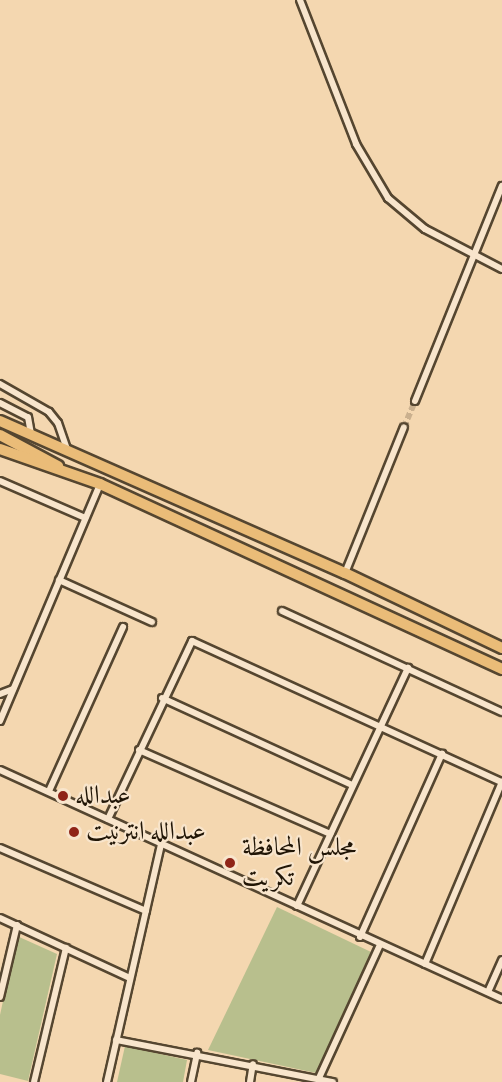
<!DOCTYPE html>
<meta charset="utf-8">
<style>
body{margin:0}
#map{position:relative;width:502px;height:1082px;overflow:hidden;background:#f4d7b0;font-family:"IM FELL Double Pica",Amiri,serif}
div>[style]{position:absolute}
.green>*{inset:0;background:#b8bf8d}
.minor-tunnel>*{height:6px;margin-top:-3px;transform-origin:0;background:repeating-linear-gradient(90deg,#cab08e 0 6px,transparent 0 9px)}
.roads{filter:drop-shadow(2px 0 #554630) drop-shadow(-2px 0 #554630) drop-shadow(0 2px #554630) drop-shadow(0 -2px #554630)}
.minor>*{height:6px;margin:-3px;padding:0 3px;transform-origin:3px;border-radius:3px;background:#f8e5cc}
.primary>*{height:10px;margin:-5px;padding:0 5px;transform-origin:5px;border-radius:5px;background:#eabc78}
.dots>*{width:16px;height:16px;translate:-50% -50%;box-sizing:border-box;border:3px solid #f8e5cc;border-radius:50%}
span{translate:-50% -50%;white-space:nowrap;text-align:center;line-height:1.15;-webkit-text-stroke:4.5px #f8e5cc;paint-order:stroke}
.poi-label{font-size:26px;color:#201506}
.left{translate:0 -50%;text-align:left}
</style>
<div id="map">
<div class="green">
<div style="clip-path:polygon(277px 907px,371px 952px,316px 1073px,208px 1050px)"></div>
<div style="clip-path:polygon(17px 936px,57px 954px,28px 1081px,0 1074px,0 1015px)"></div>
<div style="clip-path:polygon(125px 1046px,187px 1060px,183px 1082px,117px 1082px)"></div>
</div>
<div class="minor-tunnel">
<div style="left:404px;top:427px;width:28px;rotate:-67deg"></div>
</div>
<div class="roads">
<div class="minor">
<div style="left:300px;top:0;width:155px;rotate:68.7deg"></div>
<div style="left:356px;top:144px;width:63px;rotate:59.3deg"></div>
<div style="left:388px;top:198px;width:48px;rotate:40deg"></div>
<div style="left:425px;top:229px;width:87px;rotate:27.5deg"></div>
<div style="left:0;top:384px;width:56px;rotate:29.7deg"></div>
<div style="left:49px;top:412px;width:14px;rotate:51deg"></div>
<div style="left:58px;top:423px;width:28px;rotate:71deg"></div>
<div style="left:415px;top:401px;width:232px;rotate:-68deg"></div>
<div style="left:0;top:403px;width:31px;rotate:27deg"></div>
<div style="left:28px;top:417px;width:17px;rotate:80deg"></div>
<div style="left:0;top:481px;width:93px;rotate:23.5deg"></div>
<div style="left:345px;top:573px;width:157px;rotate:-68deg"></div>
<div style="left:59px;top:580px;width:102px;rotate:24.3deg"></div>
<div style="left:282px;top:611px;width:242px;rotate:24.7deg"></div>
<div style="left:0;top:694px;width:14px;rotate:-21deg"></div>
<div style="left:162px;top:698px;width:209px;rotate:24.6deg"></div>
<div style="left:0;top:721px;width:257px;rotate:-67.1deg"></div>
<div style="left:139px;top:750px;width:209px;rotate:23.7deg"></div>
<div style="left:0;top:770px;width:552px;rotate:24.52deg"></div>
<div style="left:49px;top:791px;width:180px;rotate:-65.7deg"></div>
<div style="left:108px;top:819px;width:197px;rotate:-64.7deg"></div>
<div style="left:192px;top:641px;width:341px;rotate:24.5deg"></div>
<div style="left:0;top:848px;width:159px;rotate:23.3deg"></div>
<div style="left:297px;top:906px;width:263px;rotate:-65deg"></div>
<div style="left:0;top:918px;width:143px;rotate:24.8deg"></div>
<div style="left:360px;top:937px;width:201px;rotate:-65.9deg"></div>
<div style="left:425px;top:964px;width:198px;rotate:-67.1deg"></div>
<div style="left:488px;top:992px;width:35px;rotate:-66deg"></div>
<div style="left:0;top:997px;width:74px;rotate:-76.7deg"></div>
<div style="left:116px;top:1040px;width:221px;rotate:11deg"></div>
<div style="left:319px;top:1078px;width:146px;rotate:-65.4deg"></div>
<div style="left:34px;top:1082px;width:138px;rotate:-76.6deg"></div>
<div style="left:107px;top:1082px;width:244px;rotate:-77.2deg"></div>
<div style="left:191px;top:1082px;width:30px;rotate:-78deg"></div>
<div style="left:250px;top:1082px;width:18px;rotate:-81deg"></div>
</div>
<div class="primary">
<div style="left:0;top:421px;width:377px;rotate:23.8deg"></div>
<div style="left:345px;top:573px;width:174px;rotate:25.5deg"></div>
<div style="left:0;top:435px;width:66px;rotate:28.1deg"></div>
<div style="left:0;top:449px;width:106px;rotate:19.3deg"></div>
<div style="left:100px;top:484px;width:443px;rotate:24.7deg"></div>
</div>
</div>
<div class="dots">
<div style="left:63px;top:796px;background:#8f2418"></div>
<div style="left:74px;top:832px;background:#8f2418"></div>
<div style="left:230px;top:863px;background:#8f2418"></div>
</div>
<div class="poi-label">
<span class="left" style="left:75px;top:796px">عبدالله</span>
<span class="left" style="left:86px;top:832px">عبدالله انترنيت</span>
<span class="left" style="left:242px;top:863px">مجلس المحافظة<br>تكريت</span>
</div>
</div>
